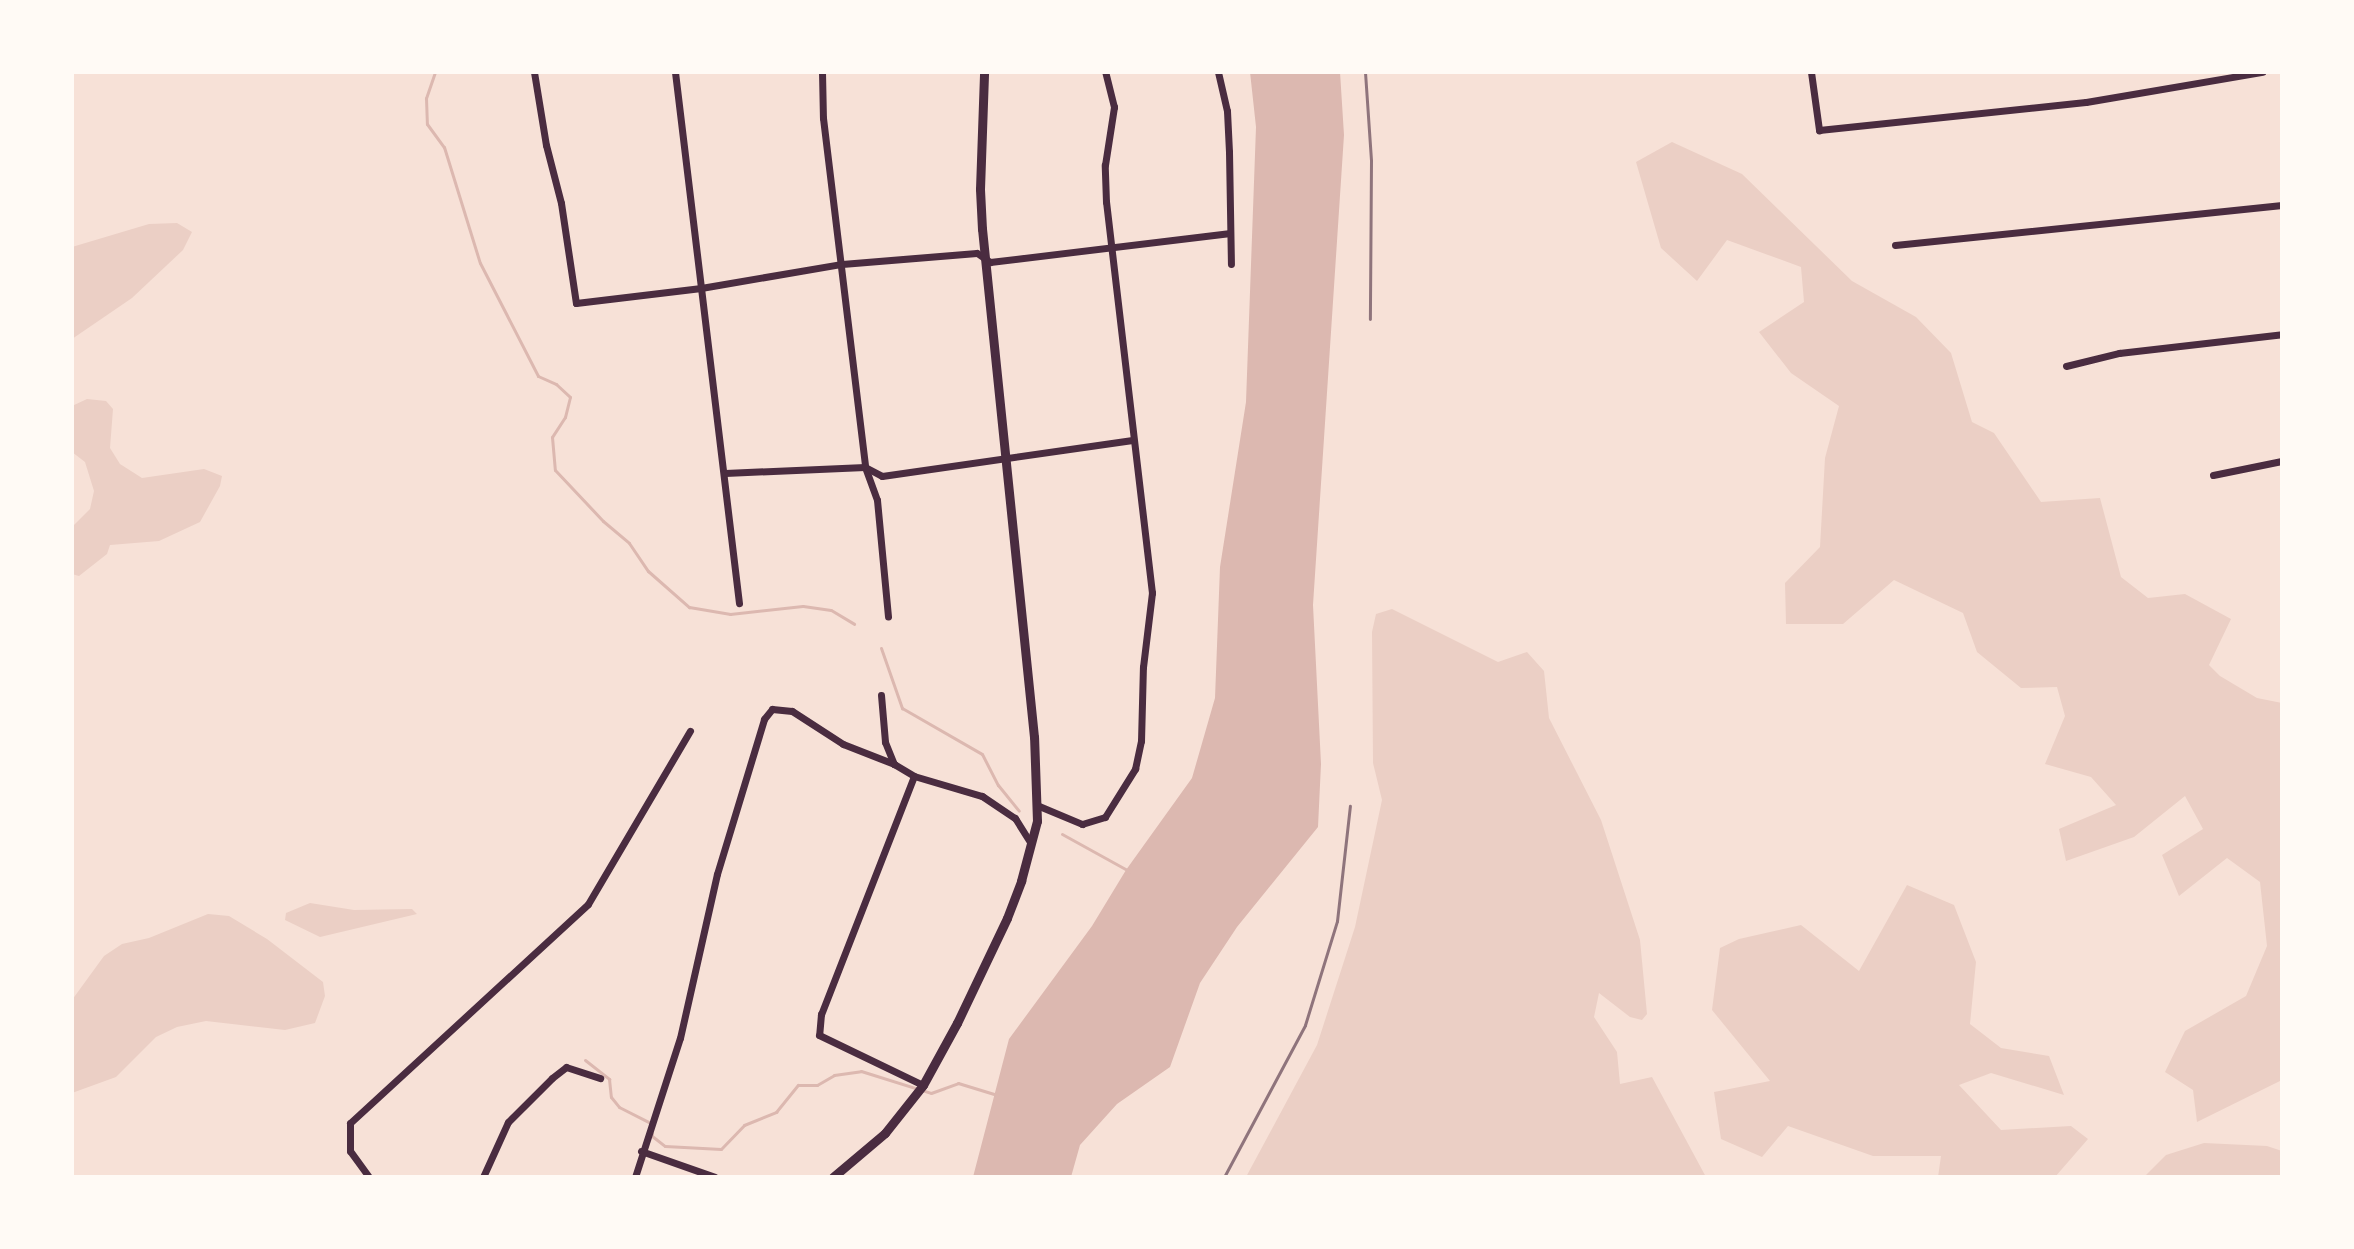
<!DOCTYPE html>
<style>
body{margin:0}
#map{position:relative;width:2354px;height:1249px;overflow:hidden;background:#f7e1d7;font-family:Overpass,sans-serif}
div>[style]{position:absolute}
.green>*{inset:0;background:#ebcfc5}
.water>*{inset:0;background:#dcb8b0}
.stream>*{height:3px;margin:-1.5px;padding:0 1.5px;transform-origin:1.5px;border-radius:1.5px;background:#dcb8b0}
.minor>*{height:7px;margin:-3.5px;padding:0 3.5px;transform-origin:3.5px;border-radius:3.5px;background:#4a2c40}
.secondary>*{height:9px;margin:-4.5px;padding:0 4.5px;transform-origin:4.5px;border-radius:4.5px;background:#4a2c40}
.rail>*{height:3px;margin:-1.5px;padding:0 1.5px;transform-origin:1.5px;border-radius:1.5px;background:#8f747c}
span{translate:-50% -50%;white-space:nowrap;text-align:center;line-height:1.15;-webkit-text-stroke:6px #fffaf5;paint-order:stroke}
.frame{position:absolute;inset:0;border:74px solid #fffaf5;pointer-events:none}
</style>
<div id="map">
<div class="green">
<div style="clip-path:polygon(1672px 142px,1742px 174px,1852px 281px,1916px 317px,1951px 353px,1972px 422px,1994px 433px,2041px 502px,2100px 498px,2121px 577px,2148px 598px,2185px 594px,2231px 619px,2209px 665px,2220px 676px,2257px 698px,2282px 703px,2282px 1080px,2197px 1122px,2193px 1090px,2165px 1072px,2185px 1031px,2246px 996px,2267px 946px,2260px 882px,2227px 858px,2179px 896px,2162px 855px,2203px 829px,2185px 796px,2134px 837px,2066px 861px,2059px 829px,2116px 805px,2091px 777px,2045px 764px,2065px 716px,2057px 687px,2021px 688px,1977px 652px,1963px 613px,1894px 580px,1843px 624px,1786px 624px,1785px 583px,1820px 547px,1825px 458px,1839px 406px,1791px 373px,1759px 332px,1804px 302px,1801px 267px,1727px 240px,1697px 281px,1661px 248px,1636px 162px)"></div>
<div style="clip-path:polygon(177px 223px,192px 232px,183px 250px,132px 298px,72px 339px,72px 247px,149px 224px)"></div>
<div style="clip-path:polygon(87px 399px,106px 401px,113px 409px,110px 448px,120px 464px,142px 478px,204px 469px,222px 476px,220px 486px,200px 522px,159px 541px,110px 545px,107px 554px,79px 576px,72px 574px,72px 527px,90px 509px,94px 491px,85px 462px,72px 452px,72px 406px)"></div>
<div style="clip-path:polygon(1392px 609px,1498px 662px,1527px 652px,1544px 671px,1549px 718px,1601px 820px,1640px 940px,1647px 1014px,1642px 1020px,1630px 1017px,1599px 993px,1594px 1017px,1617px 1052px,1620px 1084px,1652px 1077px,1706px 1177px,1246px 1177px,1317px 1045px,1355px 927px,1382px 800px,1373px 763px,1372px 632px,1376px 614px)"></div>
<div style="clip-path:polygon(1907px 885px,1954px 905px,1976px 962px,1970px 1024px,2001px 1048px,2049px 1056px,2064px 1095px,1991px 1073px,1959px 1085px,2001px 1130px,2071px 1126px,2088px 1139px,2055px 1177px,1938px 1177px,1941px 1156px,1873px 1156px,1788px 1126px,1762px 1157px,1721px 1139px,1714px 1092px,1770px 1081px,1712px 1010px,1720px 948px,1739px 939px,1801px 925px,1859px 971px)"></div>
<div style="clip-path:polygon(310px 903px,354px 910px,412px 909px,417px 914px,320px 937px,285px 920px,286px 913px)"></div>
<div style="clip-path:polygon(208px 914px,229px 916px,267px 939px,323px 982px,325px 996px,315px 1023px,285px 1030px,206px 1021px,177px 1027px,156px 1037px,116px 1077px,72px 1093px,72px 1000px,104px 956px,122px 944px,149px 938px)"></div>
<div style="clip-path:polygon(2204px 1143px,2267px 1146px,2282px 1151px,2282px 1177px,2144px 1177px,2166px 1155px)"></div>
</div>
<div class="water">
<div style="clip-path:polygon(1250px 72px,1340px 72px,1344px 135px,1313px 605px,1321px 764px,1318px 827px,1237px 927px,1200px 983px,1170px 1067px,1117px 1104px,1080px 1145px,1071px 1177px,973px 1177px,1009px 1039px,1092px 926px,1126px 870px,1192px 778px,1215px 698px,1220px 567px,1246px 402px,1256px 127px)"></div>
</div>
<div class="stream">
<div style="left:435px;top:72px;width:28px;rotate:109deg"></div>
<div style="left:426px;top:98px;width:26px;rotate:88deg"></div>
<div style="left:427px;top:124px;width:29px;rotate:54deg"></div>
<div style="left:444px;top:147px;width:121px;rotate:72.8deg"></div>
<div style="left:480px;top:263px;width:127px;rotate:62.8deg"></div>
<div style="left:538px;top:376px;width:20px;rotate:24deg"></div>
<div style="left:556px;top:384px;width:19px;rotate:43deg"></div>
<div style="left:570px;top:397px;width:21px;rotate:104deg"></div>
<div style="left:565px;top:417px;width:24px;rotate:123deg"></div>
<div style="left:552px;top:437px;width:33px;rotate:85deg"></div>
<div style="left:555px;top:470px;width:70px;rotate:46.7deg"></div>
<div style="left:603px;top:521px;width:34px;rotate:40deg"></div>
<div style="left:629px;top:543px;width:34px;rotate:56deg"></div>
<div style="left:648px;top:571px;width:55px;rotate:41.3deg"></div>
<div style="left:689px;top:607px;width:42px;rotate:9.7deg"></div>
<div style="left:730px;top:614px;width:73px;rotate:-6.3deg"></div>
<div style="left:803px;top:606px;width:28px;rotate:8deg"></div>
<div style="left:831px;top:610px;width:27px;rotate:31deg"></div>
<div style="left:881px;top:648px;width:64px;rotate:70.7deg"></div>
<div style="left:902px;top:708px;width:92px;rotate:29.9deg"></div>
<div style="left:982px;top:754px;width:35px;rotate:63deg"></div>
<div style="left:998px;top:785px;width:33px;rotate:51deg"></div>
<div style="left:1062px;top:834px;width:77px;rotate:28.9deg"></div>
<div style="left:585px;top:1060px;width:31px;rotate:38deg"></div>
<div style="left:609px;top:1079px;width:18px;rotate:84deg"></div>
<div style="left:611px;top:1097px;width:13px;rotate:51deg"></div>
<div style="left:619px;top:1107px;width:34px;rotate:27deg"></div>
<div style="left:652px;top:1133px;width:3px;rotate:90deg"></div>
<div style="left:652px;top:1136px;width:16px;rotate:38deg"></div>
<div style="left:665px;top:1146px;width:56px;rotate:3.1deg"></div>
<div style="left:721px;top:1149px;width:33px;rotate:-46deg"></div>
<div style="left:744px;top:1125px;width:35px;rotate:-22deg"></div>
<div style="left:776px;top:1112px;width:35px;rotate:-51deg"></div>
<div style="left:798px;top:1085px;width:19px"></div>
<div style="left:817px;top:1085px;width:20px;rotate:-30deg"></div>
<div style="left:834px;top:1075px;width:27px;rotate:-8deg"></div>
<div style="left:861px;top:1071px;width:73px;rotate:17.4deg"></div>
<div style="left:931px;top:1093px;width:29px;rotate:-20deg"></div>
<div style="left:958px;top:1083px;width:41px;rotate:17.1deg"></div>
</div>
<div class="minor">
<div style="left:534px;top:72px;width:74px;rotate:80.7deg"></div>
<div style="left:546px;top:145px;width:60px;rotate:75.5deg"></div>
<div style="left:561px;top:203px;width:101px;rotate:81.5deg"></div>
<div style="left:576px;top:303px;width:126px;rotate:-6.8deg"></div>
<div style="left:701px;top:288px;width:143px;rotate:-9.7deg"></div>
<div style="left:842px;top:264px;width:135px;rotate:-4.7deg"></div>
<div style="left:977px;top:253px;width:16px;rotate:35deg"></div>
<div style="left:990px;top:262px;width:240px;rotate:-6.9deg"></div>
<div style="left:675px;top:72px;width:535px;rotate:83.13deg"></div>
<div style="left:822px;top:72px;width:46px;rotate:88.8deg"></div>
<div style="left:823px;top:118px;width:352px;rotate:83.1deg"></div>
<div style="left:865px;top:467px;width:35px;rotate:70deg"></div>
<div style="left:877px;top:500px;width:117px;rotate:84.6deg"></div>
<div style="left:1218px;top:72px;width:40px;rotate:77deg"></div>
<div style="left:1227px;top:111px;width:41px;rotate:87.2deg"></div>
<div style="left:1229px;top:152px;width:112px;rotate:89deg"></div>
<div style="left:1811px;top:72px;width:59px;rotate:82.1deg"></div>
<div style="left:1819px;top:130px;width:268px;rotate:-6deg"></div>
<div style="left:2086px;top:102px;width:179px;rotate:-9.7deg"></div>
<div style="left:1895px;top:245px;width:389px;rotate:-5.9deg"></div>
<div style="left:2066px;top:366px;width:55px;rotate:-13.8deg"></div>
<div style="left:2119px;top:353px;width:164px;rotate:-6.6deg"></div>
<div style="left:725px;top:473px;width:140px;rotate:-2.5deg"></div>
<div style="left:865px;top:467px;width:19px;rotate:28deg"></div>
<div style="left:882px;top:476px;width:253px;rotate:-8.2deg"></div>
<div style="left:2213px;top:475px;width:70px;rotate:-11.5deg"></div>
<div style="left:881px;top:695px;width:47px;rotate:85.1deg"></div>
<div style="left:885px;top:742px;width:24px;rotate:68deg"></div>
<div style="left:914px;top:776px;width:256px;rotate:111.3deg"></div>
<div style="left:821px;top:1014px;width:21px;rotate:95deg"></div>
<div style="left:819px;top:1035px;width:115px;rotate:25.7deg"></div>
<div style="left:1039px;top:806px;width:47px;rotate:22.7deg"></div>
<div style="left:1082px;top:824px;width:24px;rotate:-17deg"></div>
<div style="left:1105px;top:817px;width:57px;rotate:-58deg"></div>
<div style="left:1135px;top:769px;width:29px;rotate:-78deg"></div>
<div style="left:1141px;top:741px;width:74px;rotate:-88.5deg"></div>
<div style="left:1143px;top:667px;width:75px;rotate:-83.1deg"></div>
<div style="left:1152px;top:593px;width:394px;rotate:-96.7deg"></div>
<div style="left:1106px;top:202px;width:37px;rotate:-92deg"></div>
<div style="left:1105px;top:165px;width:59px;rotate:-81.2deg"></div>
<div style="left:1114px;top:107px;width:36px;rotate:-104deg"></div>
<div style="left:641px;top:1151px;width:78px;rotate:19.4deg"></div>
<div style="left:369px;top:1177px;width:32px;rotate:-126deg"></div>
<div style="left:350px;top:1151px;width:28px;rotate:-90deg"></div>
<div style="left:350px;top:1123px;width:323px;rotate:-42.6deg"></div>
<div style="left:588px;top:904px;width:201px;rotate:-59.5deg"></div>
<div style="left:483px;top:1177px;width:60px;rotate:-65.6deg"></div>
<div style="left:508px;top:1122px;width:62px;rotate:-45deg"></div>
<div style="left:552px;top:1078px;width:18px;rotate:-38deg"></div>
<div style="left:566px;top:1067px;width:36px;rotate:18deg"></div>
<div style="left:635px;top:1177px;width:146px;rotate:-72.1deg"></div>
<div style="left:680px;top:1038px;width:168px;rotate:-77.3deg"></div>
<div style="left:717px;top:874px;width:162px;rotate:-73.1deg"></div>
<div style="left:764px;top:719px;width:13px;rotate:-51deg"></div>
<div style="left:772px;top:709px;width:20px;rotate:6deg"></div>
<div style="left:792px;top:711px;width:61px;rotate:32.9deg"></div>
<div style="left:843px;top:744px;width:55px;rotate:21.4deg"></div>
<div style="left:894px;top:764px;width:23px;rotate:31deg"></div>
<div style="left:914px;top:776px;width:71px;rotate:16.4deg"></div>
<div style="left:982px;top:796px;width:40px;rotate:34deg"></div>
<div style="left:1015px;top:818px;width:28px;rotate:58deg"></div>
</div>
<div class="secondary">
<div style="left:833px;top:1177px;width:68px;rotate:-40.2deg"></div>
<div style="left:885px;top:1133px;width:61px;rotate:-51.6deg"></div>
<div style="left:923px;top:1085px;width:71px;rotate:-61.3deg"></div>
<div style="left:957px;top:1023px;width:116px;rotate:-64.5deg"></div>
<div style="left:1007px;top:918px;width:40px;rotate:-69deg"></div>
<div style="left:1021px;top:881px;width:62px;rotate:-75.1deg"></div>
<div style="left:1037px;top:821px;width:84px;rotate:-92deg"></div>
<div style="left:1034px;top:737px;width:511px;rotate:-95.84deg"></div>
<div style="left:982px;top:229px;width:40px;rotate:-92.9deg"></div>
<div style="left:980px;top:189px;width:117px;rotate:-88deg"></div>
</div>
<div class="rail">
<div style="left:1365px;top:72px;width:89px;rotate:86.1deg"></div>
<div style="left:1371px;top:161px;width:158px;rotate:90.4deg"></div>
<div style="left:1224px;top:1177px;width:172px;rotate:-61.9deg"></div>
<div style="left:1305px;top:1025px;width:109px;rotate:-72.9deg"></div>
<div style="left:1337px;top:921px;width:116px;rotate:-83.6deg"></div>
</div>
<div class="frame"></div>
</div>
